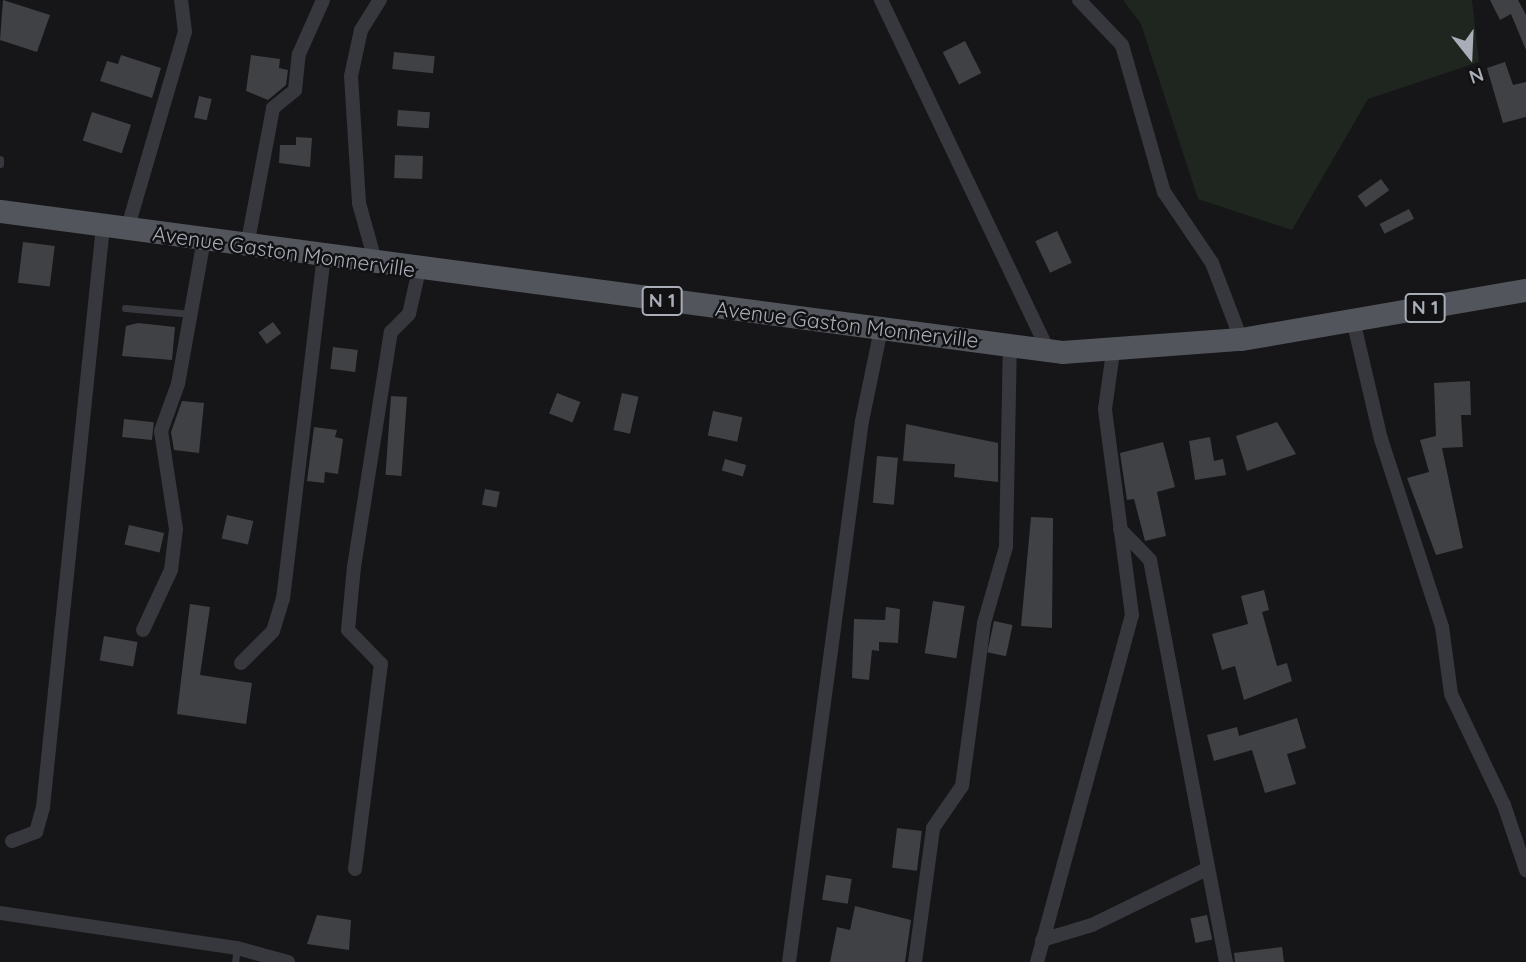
<!DOCTYPE html>
<style>
body{margin:0}
#map{position:relative;width:1526px;height:962px;overflow:hidden;background:#161618;font-family:Quicksand,sans-serif}
div>[style]{position:absolute}
.green>*{inset:0;background:#1e261f}
.building>*{inset:0;background:#404145;transform-origin:0 0}
.service>*{height:7px;margin:-3.5px;padding:0 3.5px;transform-origin:3.5px;border-radius:3.5px;background:#37383d}
.minor>*{height:14px;margin:-7px;padding:0 7px;transform-origin:7px;border-radius:7px;background:#37383d}
.primary>*{height:23px;margin:-11.5px;padding:0 11.5px;transform-origin:11.5px;border-radius:11.5px;background:#53555c}
span{translate:-50% -50%;white-space:nowrap;text-align:center;line-height:1.15;-webkit-text-stroke:5px #111113;paint-order:stroke}
.shield-label span{padding:2px 5px;background:#111113;border:2px solid;border-radius:5px;-webkit-text-stroke-width:0}
.shield-label{font-size:19px;color:#a8adb8;font-weight:700}
.street-label{font-size:21px;color:#a8adb8}
.north{position:absolute;left:1435px;top:21px;width:70px;height:70px;-webkit-text-stroke:5px #111113;paint-order:stroke;rotate:162deg;font-size:19px;font-weight:700;line-height:28px;text-align:center;color:#a8adb8}
.north::after{content:'';display:block;margin:auto;width:24px;height:32px;background:#a8adb8;clip-path:polygon(50% 0,100% 100%,50% 72%,0 100%)}
</style>
<div id="map">
<div class="green">
<div style="clip-path:polygon(1123px 0,1472px 0,1479px 62px,1368px 99px,1292px 230px,1198px 199px,1141px 24px)"></div>
</div>
<div class="building">
<div style="clip-path:polygon(3px 0,50px 15px,37px 52px,0 40px)"></div>
<div style="clip-path:polygon(1490px 0,1518px 0,1526px 15px,1526px 50px,1511px 14px,1500px 20px)"></div>
<div style="left:965px;top:41px;width:36px;height:25px;rotate:63deg"></div>
<div style="left:394px;top:52px;width:41px;height:17px;rotate:6deg"></div>
<div style="clip-path:polygon(121px 55px,161px 68px,152px 98px,100px 81px,107px 61px,118px 64px)"></div>
<div style="clip-path:polygon(251px 55px,280px 59px,279px 68px,288px 70px,286px 85px,268px 100px,246px 91px)"></div>
<div style="clip-path:polygon(1505px 62px,1513px 85px,1526px 82px,1526px 117px,1503px 123px,1487px 68px)"></div>
<div style="left:199px;top:96px;width:13px;height:22px;rotate:13deg"></div>
<div style="left:398px;top:110px;width:32px;height:16px;rotate:4deg"></div>
<div style="left:92px;top:112px;width:41px;height:30px;rotate:18deg"></div>
<div style="clip-path:polygon(296px 137px,312px 138px,310px 167px,279px 163px,280px 145px,296px 145px)"></div>
<div style="left:395px;top:155px;width:28px;height:23px;rotate:2deg"></div>
<div style="left:1381px;top:179px;width:14px;height:29px;rotate:54deg"></div>
<div style="left:1409px;top:209px;width:11px;height:33px;rotate:63deg"></div>
<div style="left:1057px;top:231px;width:35px;height:24px;rotate:65deg"></div>
<div style="left:23px;top:242px;width:32px;height:41px;rotate:7deg"></div>
<div style="left:273px;top:322px;width:14px;height:18px;rotate:54deg"></div>
<div style="clip-path:polygon(138px 323px,175px 327px,172px 360px,122px 356px,126px 326px)"></div>
<div style="left:333px;top:347px;width:25px;height:22px;rotate:7deg"></div>
<div style="clip-path:polygon(1470px 381px,1471px 415px,1461px 415px,1463px 447px,1442px 448px,1463px 548px,1436px 555px,1407px 478px,1429px 472px,1420px 440px,1436px 436px,1434px 383px)"></div>
<div style="left:557px;top:393px;width:25px;height:22px;rotate:21deg"></div>
<div style="left:622px;top:393px;width:17px;height:38px;rotate:13deg"></div>
<div style="left:391px;top:396px;width:16px;height:79px;rotate:4deg"></div>
<div style="clip-path:polygon(182px 401px,204px 403px,199px 453px,174px 450px,171px 432px)"></div>
<div style="left:713px;top:411px;width:30px;height:25px;rotate:12deg"></div>
<div style="left:124px;top:419px;width:30px;height:18px;rotate:6deg"></div>
<div style="clip-path:polygon(1277px 422px,1296px 454px,1247px 471px,1236px 436px)"></div>
<div style="clip-path:polygon(906px 424px,998px 443px,998px 482px,954px 477px,955px 464px,903px 461px)"></div>
<div style="clip-path:polygon(314px 427px,337px 430px,335px 437px,343px 439px,338px 474px,325px 472px,324px 483px,307px 481px)"></div>
<div style="clip-path:polygon(1210px 437px,1214px 461px,1223px 459px,1226px 475px,1195px 480px,1189px 441px)"></div>
<div style="clip-path:polygon(1163px 442px,1175px 487px,1157px 492px,1166px 536px,1145px 541px,1134px 499px,1127px 500px,1120px 453px)"></div>
<div style="left:877px;top:456px;width:21px;height:47px;rotate:5deg"></div>
<div style="left:725px;top:459px;width:22px;height:12px;rotate:16deg"></div>
<div style="left:485px;top:489px;width:15px;height:16px;rotate:11deg"></div>
<div style="left:227px;top:515px;width:27px;height:24px;rotate:13deg"></div>
<div style="clip-path:polygon(1031px 517px,1053px 518px,1052px 628px,1021px 626px)"></div>
<div style="left:129px;top:525px;width:36px;height:20px;rotate:13deg"></div>
<div style="clip-path:polygon(1264px 590px,1269px 610px,1262px 612px,1277px 666px,1287px 663px,1292px 681px,1244px 700px,1235px 666px,1222px 670px,1212px 634px,1248px 624px,1241px 596px)"></div>
<div style="left:933px;top:601px;width:32px;height:53px;rotate:9deg"></div>
<div style="clip-path:polygon(190px 604px,210px 607px,200px 675px,252px 683px,246px 724px,177px 714px)"></div>
<div style="clip-path:polygon(886px 607px,900px 609px,898px 643px,879px 642px,879px 651px,872px 650px,869px 680px,852px 678px,854px 619px,885px 620px)"></div>
<div style="left:994px;top:621px;width:19px;height:32px;rotate:12deg"></div>
<div style="left:104px;top:636px;width:34px;height:25px;rotate:10deg"></div>
<div style="clip-path:polygon(1297px 718px,1306px 748px,1287px 754px,1296px 784px,1265px 793px,1252px 750px,1214px 761px,1207px 735px,1237px 727px,1239px 736px)"></div>
<div style="left:897px;top:828px;width:25px;height:40px;rotate:7deg"></div>
<div style="left:826px;top:875px;width:26px;height:25px;rotate:9deg"></div>
<div style="clip-path:polygon(855px 906px,911px 920px,905px 962px,830px 962px,837px 927px,850px 930px)"></div>
<div style="clip-path:polygon(317px 915px,351px 920px,349px 950px,307px 944px)"></div>
<div style="left:1207px;top:915px;width:25px;height:17px;rotate:78deg"></div>
<div style="clip-path:polygon(1282px 947px,1284px 962px,1235px 962px,1234px 953px)"></div>
</div>
<div class="service">
<div style="left:0;top:159px;width:5px;rotate:90deg"></div>
<div style="left:125px;top:308px;width:67px;rotate:5.1deg"></div>
<div style="left:235px;top:962px;width:14px;rotate:-82deg"></div>
</div>
<div class="minor">
<div style="left:881px;top:0;width:388px;rotate:64.5deg"></div>
<div style="left:1079px;top:0;width:62px;rotate:46.3deg"></div>
<div style="left:1122px;top:45px;width:153px;rotate:74.1deg"></div>
<div style="left:1164px;top:192px;width:86px;rotate:55.9deg"></div>
<div style="left:1212px;top:263px;width:81px;rotate:69.1deg"></div>
<div style="left:127px;top:230px;width:206px;rotate:-73.7deg"></div>
<div style="left:185px;top:32px;width:32px;rotate:-97deg"></div>
<div style="left:247px;top:246px;width:140px;rotate:-79.3deg"></div>
<div style="left:273px;top:108px;width:28px;rotate:-39deg"></div>
<div style="left:295px;top:90px;width:36px;rotate:-84deg"></div>
<div style="left:299px;top:54px;width:59px;rotate:-66deg"></div>
<div style="left:376px;top:264px;width:63px;rotate:-105.6deg"></div>
<div style="left:359px;top:203px;width:127px;rotate:-93.6deg"></div>
<div style="left:351px;top:76px;width:47px;rotate:-77.7deg"></div>
<div style="left:361px;top:30px;width:36px;rotate:-58deg"></div>
<div style="left:1353px;top:320px;width:122px;rotate:76.8deg"></div>
<div style="left:1381px;top:439px;width:198px;rotate:72deg"></div>
<div style="left:1442px;top:627px;width:68px;rotate:82.3deg"></div>
<div style="left:1451px;top:694px;width:123px;rotate:64.5deg"></div>
<div style="left:1504px;top:805px;width:69px;rotate:71.3deg"></div>
<div style="left:1120px;top:529px;width:43px;rotate:45.9deg"></div>
<div style="left:1150px;top:560px;width:409px;rotate:79.3deg"></div>
<div style="left:143px;top:630px;width:66px;rotate:-65deg"></div>
<div style="left:171px;top:570px;width:41px;rotate:-83deg"></div>
<div style="left:176px;top:529px;width:99px;rotate:-98.7deg"></div>
<div style="left:161px;top:431px;width:50px;rotate:-70.1deg"></div>
<div style="left:178px;top:384px;width:146px;rotate:-79.8deg"></div>
<div style="left:241px;top:663px;width:45px;rotate:-45deg"></div>
<div style="left:273px;top:631px;width:34px;rotate:-73deg"></div>
<div style="left:283px;top:599px;width:344px;rotate:-83.2deg"></div>
<div style="left:12px;top:841px;width:26px;rotate:-21deg"></div>
<div style="left:36px;top:832px;width:26px;rotate:-74deg"></div>
<div style="left:43px;top:807px;width:584px;rotate:-84.1deg"></div>
<div style="left:355px;top:869px;width:207px;rotate:-82.8deg"></div>
<div style="left:381px;top:664px;width:47px;rotate:-134.1deg"></div>
<div style="left:348px;top:630px;width:63px;rotate:-84.6deg"></div>
<div style="left:354px;top:567px;width:238px;rotate:-81.1deg"></div>
<div style="left:391px;top:332px;width:25px;rotate:-45deg"></div>
<div style="left:409px;top:314px;width:45px;rotate:-77.2deg"></div>
<div style="left:0;top:913px;width:240px;rotate:8.4deg"></div>
<div style="left:237px;top:948px;width:53px;rotate:15.4deg"></div>
<div style="left:1042px;top:940px;width:52px;rotate:-16.7deg"></div>
<div style="left:1092px;top:925px;width:128px;rotate:-26deg"></div>
<div style="left:789px;top:962px;width:546px;rotate:-82.32deg"></div>
<div style="left:862px;top:421px;width:94px;rotate:-78.3deg"></div>
<div style="left:915px;top:962px;width:135px;rotate:-82.3deg"></div>
<div style="left:933px;top:828px;width:51px;rotate:-55.4deg"></div>
<div style="left:962px;top:786px;width:164px;rotate:-82.3deg"></div>
<div style="left:984px;top:623px;width:79px;rotate:-73.9deg"></div>
<div style="left:1006px;top:547px;width:202px;rotate:-88.9deg"></div>
<div style="left:1037px;top:962px;width:360px;rotate:-74.7deg"></div>
<div style="left:1132px;top:615px;width:208px;rotate:-97.5deg"></div>
<div style="left:1105px;top:409px;width:58px;rotate:-82deg"></div>
</div>
<div class="primary">
<div style="left:0;top:211px;width:1071px;rotate:7.56deg"></div>
<div style="left:1062px;top:352px;width:179px;rotate:-4.2deg"></div>
<div style="left:1241px;top:339px;width:289px;rotate:-9.8deg"></div>
</div>
<div class="shield-label">
<span style="left:662px;top:301px">N 1</span>
<span style="left:1425px;top:308px">N 1</span>
</div>
<div class="street-label">
<span style="left:284px;top:251px;rotate:8deg">Avenue Gaston Monnerville</span>
<span style="left:847px;top:324px;rotate:7deg">Avenue Gaston Monnerville</span>
</div>
<div class="north">N</div>
</div>
